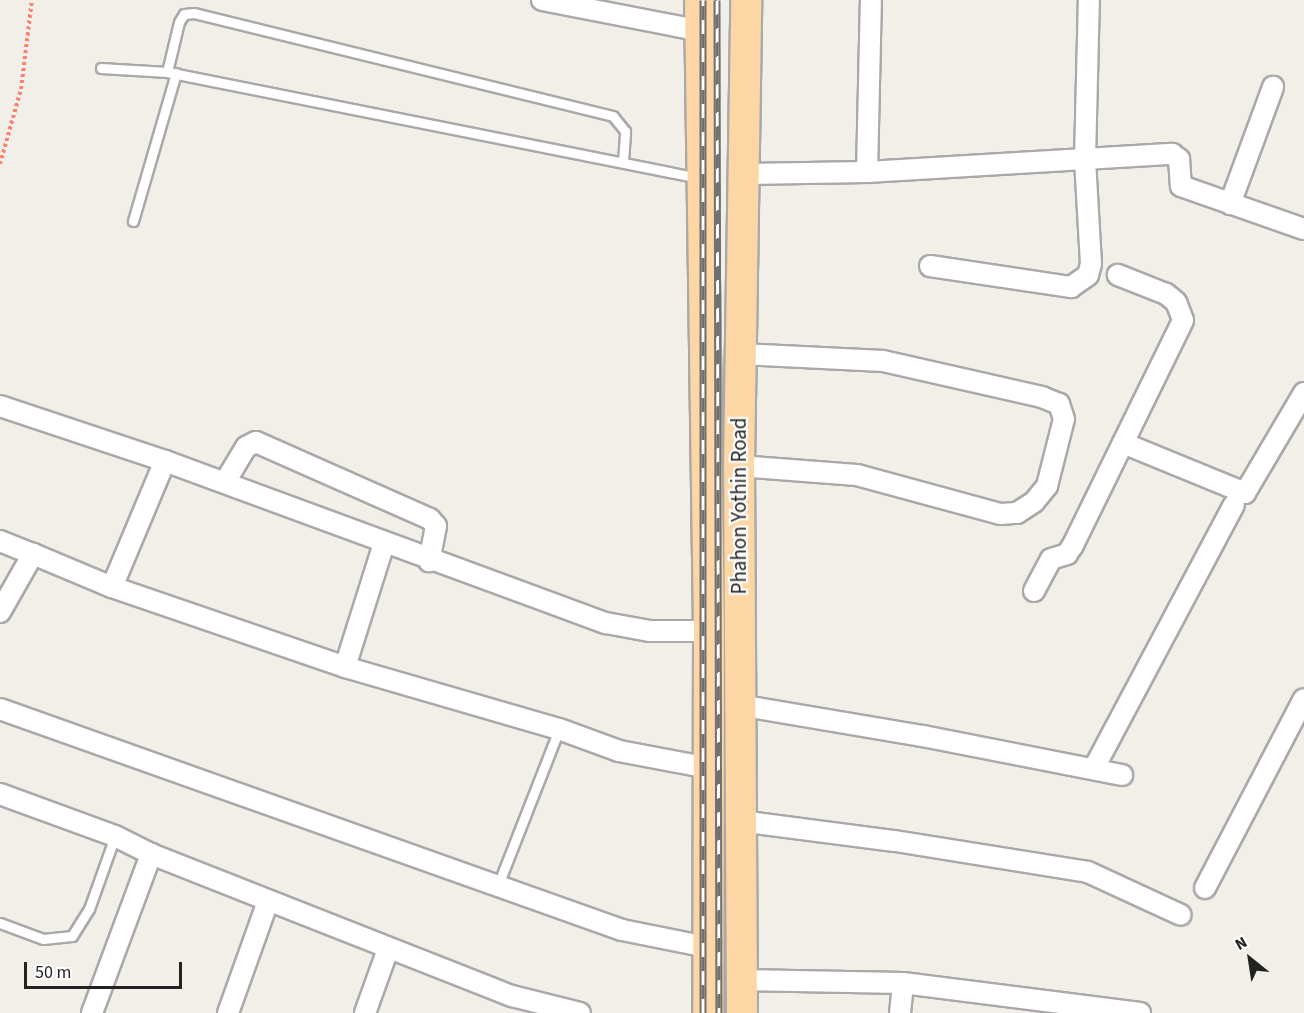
<!DOCTYPE html>
<style>
body{margin:0}
#map{position:relative;width:1304px;height:1013px;overflow:hidden;background:#f2efe9;font-family:"Source Sans 3",sans-serif}
div>[style]{position:absolute}
.path>*{height:4px;margin-top:-2px;transform-origin:0;background:repeating-linear-gradient(90deg,#fa8072 0 3px,transparent 0 6px)}
.roads{filter:drop-shadow(2px 0 #a9a9a9) drop-shadow(-2px 0 #a9a9a9) drop-shadow(0 2px #a9a9a9) drop-shadow(0 -2px #a9a9a9)}
.lane>*{height:9px;margin:-4.5px;padding:0 4.5px;transform-origin:4.5px;border-radius:4.5px;background:#fff}
.street>*{height:20px;margin:-10px;padding:0 10px;transform-origin:10px;border-radius:10px;background:#fff}
.primary>*{height:30px;margin:-15px;padding:0 15px;transform-origin:15px;border-radius:15px;background:#fcd6a4}
.rail>*{height:7px;margin-top:-3.5px;transform-origin:0;background:repeating-linear-gradient(90deg,#fff 0 14px,#707070 0 28px);box-sizing:border-box;border-block:2px solid #707070}
span{translate:-50% -50%;white-space:nowrap;text-align:center;line-height:1.15;-webkit-text-stroke:4.5px #fff;paint-order:stroke}
.street-label{font-size:21px;color:#222}
.north{position:absolute;left:1220px;top:929px;width:60px;height:60px;-webkit-text-stroke:4px #fff;paint-order:stroke;rotate:330deg;font-size:16px;font-weight:700;line-height:24px;text-align:center;color:#222}
.north::after{content:'';display:block;margin:auto;width:21px;height:27px;background:#222;clip-path:polygon(50% 0,100% 100%,50% 72%,0 100%)}
.scale{position:absolute;left:24px;top:962px;width:158px;height:27px;box-sizing:border-box;border:3px solid #222;border-top:0;padding-left:8px;font-size:18px;line-height:21px;white-space:nowrap;color:#222;-webkit-text-stroke:4px #fff;paint-order:stroke}
</style>
<div id="map">
<div class="path">
<div style="left:0;top:164px;width:78px;rotate:-74.4deg"></div>
<div style="left:21px;top:89px;width:90px;rotate:-83deg"></div>
</div>
<div class="roads">
<div class="lane">
<div style="left:101px;top:68px;width:66px;rotate:3.5deg"></div>
<div style="left:623px;top:162px;width:31px;rotate:-86deg"></div>
<div style="left:625px;top:131px;width:19px;rotate:-129deg"></div>
<div style="left:613px;top:116px;width:431px;rotate:-166.2deg"></div>
<div style="left:194px;top:13px;width:10px;rotate:174deg"></div>
<div style="left:184px;top:14px;width:9px;rotate:122deg"></div>
<div style="left:179px;top:22px;width:51px;rotate:103.5deg"></div>
<div style="left:167px;top:72px;width:542px;rotate:11.27deg"></div>
<div style="left:133px;top:221px;width:154px;rotate:-73.8deg"></div>
<div style="left:498px;top:885px;width:168px;rotate:-68.6deg"></div>
<div style="left:0;top:923px;width:46px;rotate:20.4deg"></div>
<div style="left:43px;top:939px;width:29px;rotate:-6deg"></div>
<div style="left:72px;top:936px;width:32px;rotate:-58deg"></div>
<div style="left:89px;top:909px;width:77px;rotate:-70.4deg"></div>
</div>
<div class="street">
<div style="left:542px;top:0;width:162px;rotate:11deg"></div>
<div style="left:867px;top:172px;width:172px;rotate:-88.7deg"></div>
<div style="left:745px;top:174px;width:122px;rotate:-0.9deg"></div>
<div style="left:867px;top:172px;width:306px;rotate:-3.4deg"></div>
<div style="left:1172px;top:154px;width:9px;rotate:36deg"></div>
<div style="left:1179px;top:159px;width:27px;rotate:86deg"></div>
<div style="left:1181px;top:186px;width:130px;rotate:19.3deg"></div>
<div style="left:1230px;top:204px;width:125px;rotate:-69.8deg"></div>
<div style="left:930px;top:266px;width:143px;rotate:8.5deg"></div>
<div style="left:1071px;top:287px;width:21px;rotate:-35deg"></div>
<div style="left:1088px;top:275px;width:11px;rotate:-75deg"></div>
<div style="left:1091px;top:264px;width:105px;rotate:-93.3deg"></div>
<div style="left:1085px;top:159px;width:159px;rotate:-88.6deg"></div>
<div style="left:0;top:406px;width:174px;rotate:18.4deg"></div>
<div style="left:1123px;top:443px;width:132px;rotate:22.3deg"></div>
<div style="left:1245px;top:493px;width:116px;rotate:-59.5deg"></div>
<div style="left:739px;top:466px;width:118px;rotate:4.4deg"></div>
<div style="left:857px;top:475px;width:149px;rotate:15.2deg"></div>
<div style="left:1001px;top:514px;width:16px;rotate:-4deg"></div>
<div style="left:1017px;top:513px;width:20px;rotate:-33deg"></div>
<div style="left:1034px;top:502px;width:21px;rotate:-51deg"></div>
<div style="left:1047px;top:486px;width:69px;rotate:-75.8deg"></div>
<div style="left:1064px;top:419px;width:16px;rotate:-108deg"></div>
<div style="left:1059px;top:404px;width:18px;rotate:-158deg"></div>
<div style="left:1042px;top:397px;width:163px;rotate:-167.2deg"></div>
<div style="left:883px;top:361px;width:142px;rotate:-177.2deg"></div>
<div style="left:225px;top:482px;width:41px;rotate:-59deg"></div>
<div style="left:246px;top:447px;width:11px;rotate:-27deg"></div>
<div style="left:256px;top:442px;width:190px;rotate:23.9deg"></div>
<div style="left:430px;top:519px;width:9px;rotate:49deg"></div>
<div style="left:436px;top:526px;width:36px;rotate:101deg"></div>
<div style="left:0;top:541px;width:35px;rotate:22deg"></div>
<div style="left:112px;top:587px;width:137px;rotate:-67.2deg"></div>
<div style="left:165px;top:461px;width:470px;rotate:20.2deg"></div>
<div style="left:606px;top:623px;width:45px;rotate:10.3deg"></div>
<div style="left:650px;top:631px;width:59px"></div>
<div style="left:1034px;top:591px;width:36px;rotate:-62deg"></div>
<div style="left:1051px;top:559px;width:17px;rotate:-17deg"></div>
<div style="left:1067px;top:554px;width:11px;rotate:-56deg"></div>
<div style="left:1073px;top:545px;width:250px;rotate:-63.9deg"></div>
<div style="left:1183px;top:320px;width:19px;rotate:-111deg"></div>
<div style="left:1176px;top:302px;width:13px;rotate:-141deg"></div>
<div style="left:1166px;top:294px;width:52px;rotate:-158.4deg"></div>
<div style="left:0;top:612px;width:67px;rotate:-60.4deg"></div>
<div style="left:33px;top:554px;width:86px;rotate:22.7deg"></div>
<div style="left:112px;top:587px;width:246px;rotate:18.9deg"></div>
<div style="left:345px;top:667px;width:223px;rotate:16.2deg"></div>
<div style="left:559px;top:729px;width:64px;rotate:20.1deg"></div>
<div style="left:619px;top:751px;width:92px;rotate:10.7deg"></div>
<div style="left:345px;top:667px;width:130px;rotate:-72.5deg"></div>
<div style="left:739px;top:705px;width:187px;rotate:9.6deg"></div>
<div style="left:923px;top:736px;width:203px;rotate:11.1deg"></div>
<div style="left:0;top:709px;width:660px;rotate:19.56deg"></div>
<div style="left:622px;top:930px;width:87px;rotate:11.3deg"></div>
<div style="left:1094px;top:768px;width:298px;rotate:-62deg"></div>
<div style="left:0;top:794px;width:122px;rotate:20.1deg"></div>
<div style="left:115px;top:836px;width:40px;rotate:26.6deg"></div>
<div style="left:151px;top:854px;width:388px;rotate:21.5deg"></div>
<div style="left:512px;top:996px;width:70px;rotate:14deg"></div>
<div style="left:740px;top:821px;width:156px;rotate:7.4deg"></div>
<div style="left:895px;top:841px;width:195px;rotate:9.1deg"></div>
<div style="left:1088px;top:872px;width:102px;rotate:24.8deg"></div>
<div style="left:1205px;top:888px;width:213px;rotate:-62.4deg"></div>
<div style="left:741px;top:980px;width:162px;rotate:1.1deg"></div>
<div style="left:903px;top:983px;width:239px;rotate:7.2deg"></div>
<div style="left:92px;top:1013px;width:170px;rotate:-69.6deg"></div>
<div style="left:228px;top:1013px;width:119px;rotate:-70.3deg"></div>
<div style="left:365px;top:1013px;width:68px;rotate:-70.2deg"></div>
<div style="left:900px;top:1013px;width:30px;rotate:-84deg"></div>
</div>
<div class="primary">
<div style="left:700px;top:0;width:631px;rotate:89.18deg"></div>
<div style="left:709px;top:631px;width:382px;rotate:90.1deg"></div>
<div style="left:742px;top:1013px;width:547px;rotate:-90.31deg"></div>
<div style="left:739px;top:466px;width:466px;rotate:-89.1deg"></div>
</div>
</div>
<div class="rail">
<div style="left:717px;top:0;width:1013px;rotate:89.89deg"></div>
<div style="left:703px;top:1013px;width:1013px;rotate:-90deg"></div>
</div>
<div class="street-label">
<span style="left:739px;top:506px;rotate:-90deg">Phahon Yothin Road</span>
</div>
<div class="north">N</div>
<div class="scale">50 m</div>
</div>
